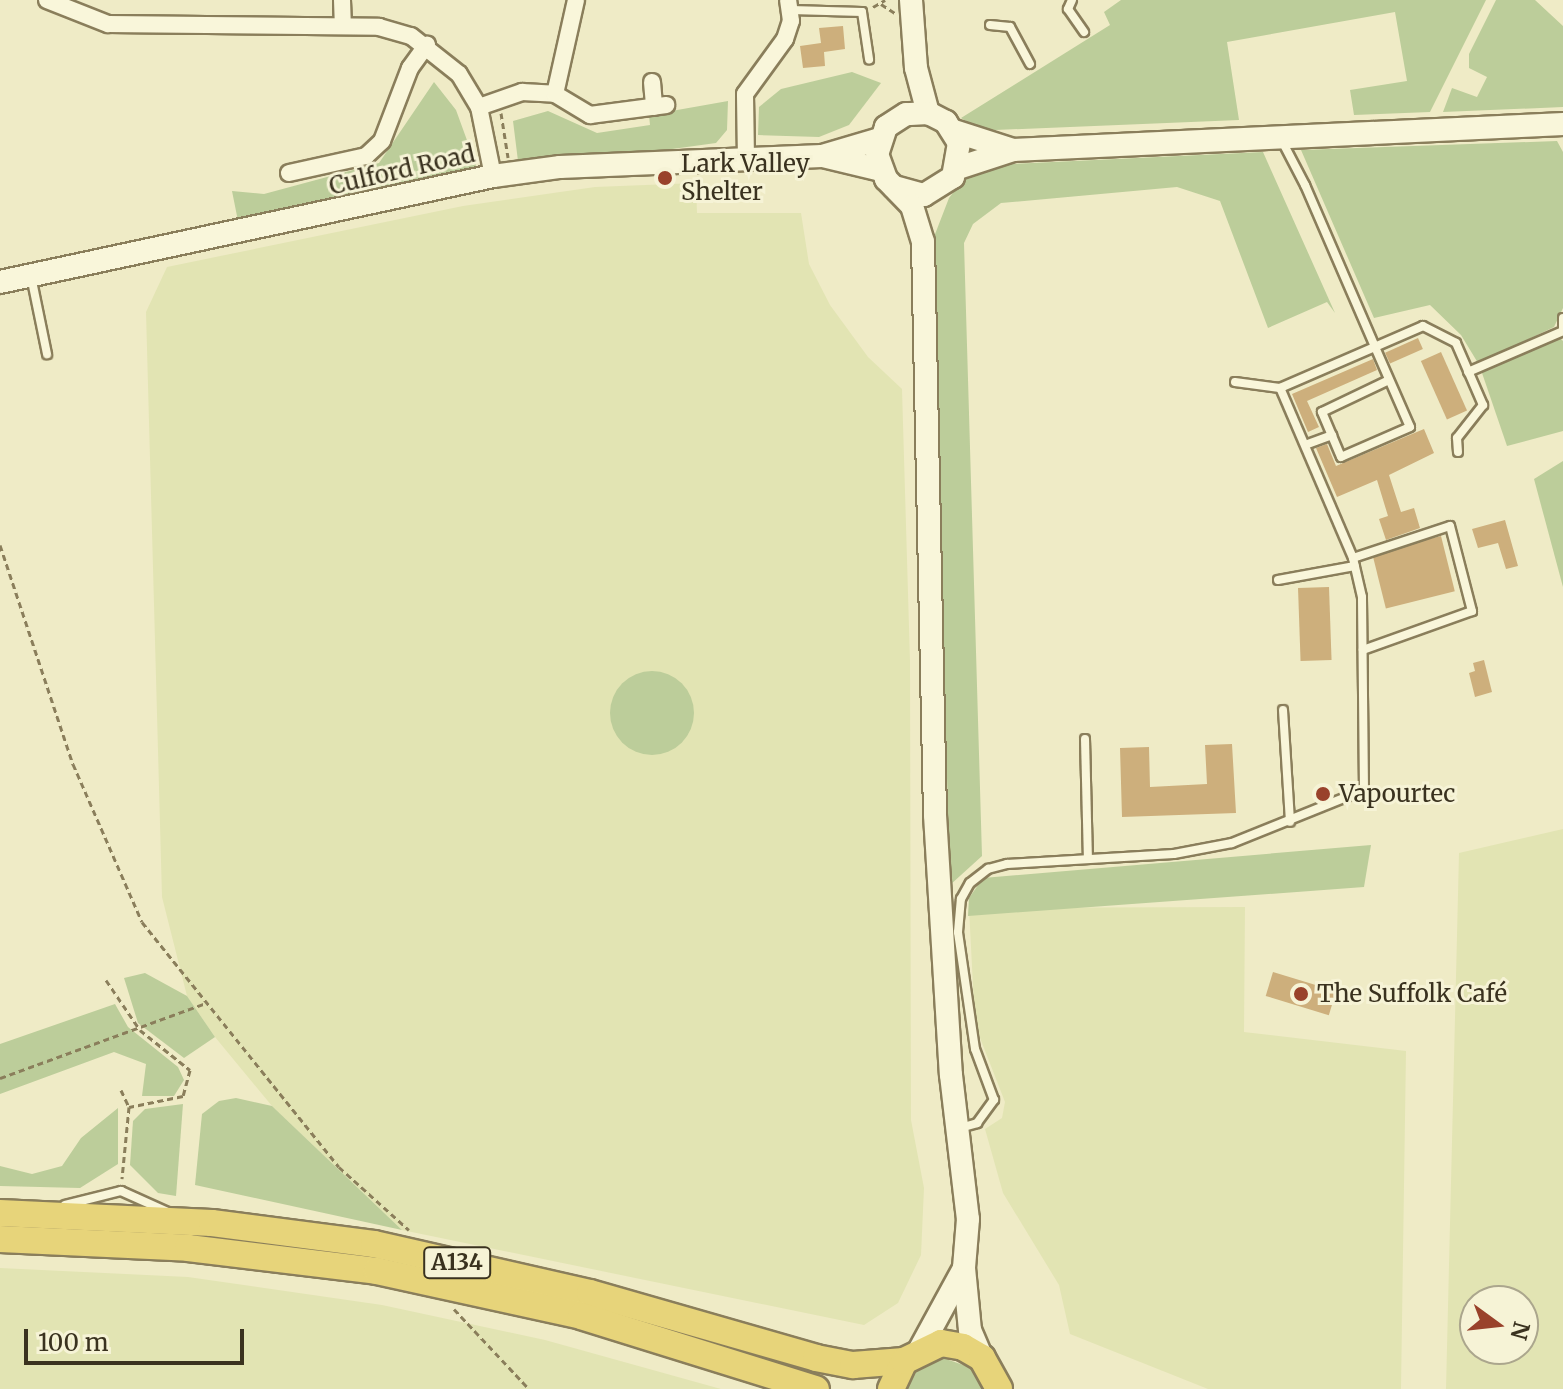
<!DOCTYPE html>
<meta charset="utf-8">
<style>
body{margin:0}
#map{position:relative;width:1563px;height:1389px;overflow:hidden;background:#efebc6;font-family:Merriweather,serif}
div>[style]{position:absolute}
.farmland>*{inset:0;background:#e2e4b3}
.green>*{inset:0;background:#bccd9a}
.round{border-radius:50%}
.building>*{inset:0;background:#cdaf7c;transform-origin:0 0}
.path>*{height:3px;margin-top:-1.5px;transform-origin:0;background:repeating-linear-gradient(90deg,#8a7e5b 0 6px,transparent 0 10px)}
.roads{filter:drop-shadow(2px 0 #8a7e5b) drop-shadow(-2px 0 #8a7e5b) drop-shadow(0 2px #8a7e5b) drop-shadow(0 -2px #8a7e5b)}
.service>*{height:8px;margin:-4px;padding:0 4px;transform-origin:4px;border-radius:4px;background:#f9f6da}
.minor>*{height:16px;margin:-8px;padding:0 8px;transform-origin:8px;border-radius:8px;background:#f9f6da}
.secondary>*{height:22px;margin:-11px;padding:0 11px;transform-origin:11px;border-radius:11px;background:#f9f6da}
.trunk>*{height:26px;margin:-13px;padding:0 13px;transform-origin:13px;border-radius:13px;background:#e7d47a}
.dots>*{width:22px;height:22px;translate:-50% -50%;box-sizing:border-box;border:4px solid #f6f3d6;border-radius:50%}
span{translate:-50% -50%;white-space:nowrap;text-align:center;line-height:1.15;-webkit-text-stroke:6px #f6f3d6;paint-order:stroke}
.shield-label span{padding:2px 6px;background:#f6f3d6;border:2px solid;border-radius:6px;-webkit-text-stroke-width:0}
.shield-label{font-size:22px;color:#3a321f;font-weight:700}
.poi-label{font-size:24px;color:#3a321f}
.left{translate:0 -50%;text-align:left}
.street-label{font-size:24px;color:#3a321f}
.north{position:absolute;left:1459px;top:1285px;width:80px;height:80px;box-sizing:border-box;background:#f6f3d6;border:2px solid #aba68d;border-radius:50%;rotate:105deg;font-size:22px;font-weight:700;line-height:32px;text-align:center;color:#3a321f}
.north::after{content:'';display:block;margin:auto;width:28px;height:36px;background:#99422b;clip-path:polygon(50% 0,100% 100%,50% 72%,0 100%)}
.scale{position:absolute;left:24px;top:1329px;width:220px;height:36px;box-sizing:border-box;border:4px solid #3a321f;border-top:0;padding-left:10px;font-size:24px;line-height:28px;white-space:nowrap;color:#3a321f;-webkit-text-stroke:6px #f6f3d6;paint-order:stroke}
</style>
<div id="map">
<div class="farmland">
<div style="clip-path:polygon(696px 183px,697px 213px,801px 213px,809px 264px,830px 305px,868px 357px,902px 389px,910px 661px,911px 1120px,924px 1188px,921px 1255px,898px 1303px,864px 1325px,402px 1230px,272px 1106px,215px 1037px,187px 996px,162px 897px,146px 312px,167px 267px,463px 206px,595px 187px)"></div>
<div style="clip-path:polygon(evenodd,1563px 829px,1563px 1389px,1446px 1389px,1459px 853px,1563px 829px,1475px 1301px,1523px 1301px,1523px 1349px,1475px 1349px,1475px 1301px)"></div>
<div style="clip-path:polygon(1245px 907px,1244px 1032px,1406px 1051px,1401px 1389px,1208px 1389px,1070px 1334px,1059px 1285px,1003px 1193px,985px 1129px,1002px 1118px,1005px 1102px,975px 1025px,969px 908px)"></div>
<div style="clip-path:polygon(0 1268px,188px 1277px,382px 1305px,545px 1340px,721px 1389px,0 1389px)"></div>
</div>
<div class="green">
<div style="clip-path:polygon(1121px 0,1486px 0,1430px 112px,1354px 115px,1350px 90px,1407px 81px,1395px 12px,1227px 42px,1239px 120px,995px 130px,977px 128px,961px 118px,1110px 25px,1104px 12px)"></div>
<div style="clip-path:polygon(1496px 0,1535px 0,1563px 26px,1563px 107px,1443px 112px,1452px 88px,1477px 97px,1487px 77px,1469px 68px,1469px 54px)"></div>
<div style="clip-path:polygon(852px 72px,881px 83px,849px 125px,819px 137px,758px 135px,759px 107px,781px 89px)"></div>
<div style="clip-path:polygon(434px 82px,456px 110px,476px 165px,470px 176px,239px 226px,232px 191px,264px 194px,379px 163px)"></div>
<div style="clip-path:polygon(728px 101px,727px 130px,716px 143px,643px 153px,518px 161px,513px 121px,548px 111px,597px 133px,650px 125px,649px 115px)"></div>
<div style="clip-path:polygon(1557px 141px,1563px 152px,1563px 308px,1554px 327px,1478px 363px,1461px 335px,1430px 305px,1374px 318px,1301px 150px)"></div>
<div style="clip-path:polygon(1263px 152px,1335px 313px,1327px 302px,1268px 328px,1220px 201px,1177px 187px,1001px 203px,973px 224px,964px 243px,982px 856px,950px 885px,932px 242px,949px 198px,965px 177px,990px 165px)"></div>
<div style="clip-path:polygon(1558px 336px,1563px 341px,1563px 431px,1507px 446px,1481px 370px)"></div>
<div style="clip-path:polygon(1563px 461px,1563px 587px,1534px 479px)"></div>
<div class="round" style="left:610px;top:671px;width:84px;height:84px"></div>
<div style="clip-path:polygon(1371px 845px,1364px 887px,968px 916px,969px 898px,983px 878px)"></div>
<div style="clip-path:polygon(145px 973px,187px 996px,215px 1037px,184px 1058px,138px 1023px,124px 978px)"></div>
<div style="clip-path:polygon(115px 1004px,128px 1027px,178px 1067px,184px 1080px,174px 1096px,142px 1096px,146px 1064px,114px 1052px,0 1094px,0 1044px)"></div>
<div style="clip-path:polygon(236px 1098px,272px 1106px,402px 1230px,195px 1185px,202px 1114px,219px 1101px)"></div>
<div style="clip-path:polygon(183px 1104px,176px 1196px,158px 1193px,130px 1165px,133px 1121px,145px 1109px)"></div>
<div style="clip-path:polygon(118px 1108px,118px 1164px,80px 1188px,0 1186px,0 1166px,32px 1174px,62px 1166px,81px 1138px)"></div>
<div style="clip-path:polygon(943px 1358px,972px 1368px,984px 1389px,905px 1389px,914px 1372px)"></div>
</div>
<div class="building">
<div style="clip-path:polygon(843px 26px,845px 49px,824px 52px,825px 66px,803px 68px,800px 46px,821px 43px,819px 28px)"></div>
<div style="left:1418px;top:338px;width:12px;height:36px;rotate:66deg"></div>
<div style="left:1441px;top:352px;width:64px;height:22px;rotate:66deg"></div>
<div style="clip-path:polygon(1373px 359px,1377px 370px,1307px 401px,1319px 427px,1308px 432px,1292px 394px)"></div>
<div style="clip-path:polygon(1424px 429px,1434px 453px,1389px 475px,1401px 512px,1414px 508px,1420px 528px,1386px 540px,1379px 519px,1388px 516px,1377px 480px,1337px 497px,1316px 448px,1327px 444px,1336px 466px)"></div>
<div style="clip-path:polygon(1505px 520px,1518px 566px,1506px 569px,1498px 543px,1478px 548px,1472px 529px)"></div>
<div style="left:1441px;top:536px;width:57px;height:71px;rotate:76deg"></div>
<div style="left:1329px;top:587px;width:73px;height:31px;rotate:88deg"></div>
<div style="clip-path:polygon(1484px 660px,1492px 692px,1475px 697px,1469px 673px,1475px 671px,1473px 663px)"></div>
<div style="clip-path:polygon(1232px 744px,1236px 813px,1122px 817px,1120px 748px,1149px 747px,1150px 787px,1207px 784px,1205px 745px)"></div>
<div style="left:1273px;top:972px;width:66px;height:25px;rotate:17deg"></div>
</div>
<div class="path">
<div style="left:881px;top:4px;width:17px;rotate:33deg"></div>
<div style="left:873px;top:7px;width:14px;rotate:-30deg"></div>
<div style="left:501px;top:113px;width:45px;rotate:81deg"></div>
<div style="left:0;top:545px;width:231px;rotate:71.6deg"></div>
<div style="left:73px;top:764px;width:172px;rotate:66.4deg"></div>
<div style="left:142px;top:922px;width:314px;rotate:51.2deg"></div>
<div style="left:339px;top:1167px;width:94px;rotate:42deg"></div>
<div style="left:106px;top:980px;width:60px;rotate:55.8deg"></div>
<div style="left:140px;top:1030px;width:64px;rotate:38.7deg"></div>
<div style="left:190px;top:1070px;width:27px;rotate:105deg"></div>
<div style="left:183px;top:1096px;width:55px;rotate:168.5deg"></div>
<div style="left:0;top:1078px;width:219px;rotate:-20deg"></div>
<div style="left:121px;top:1090px;width:19px;rotate:65deg"></div>
<div style="left:129px;top:1107px;width:72px;rotate:95.6deg"></div>
<div style="left:454px;top:1309px;width:110px;rotate:46.8deg"></div>
</div>
<div class="roads">
<div class="service">
<div style="left:1072px;top:0;width:10px;rotate:114deg"></div>
<div style="left:1068px;top:9px;width:28px;rotate:55deg"></div>
<div style="left:791px;top:10px;width:71px;rotate:1.6deg"></div>
<div style="left:862px;top:12px;width:48px;rotate:81.5deg"></div>
<div style="left:990px;top:25px;width:20px;rotate:6deg"></div>
<div style="left:1010px;top:27px;width:42px;rotate:61.6deg"></div>
<div style="left:1282px;top:141px;width:50px;rotate:62.4deg"></div>
<div style="left:1305px;top:185px;width:176px;rotate:66.6deg"></div>
<div style="left:1375px;top:347px;width:87px;rotate:66.4deg"></div>
<div style="left:1410px;top:427px;width:75px;rotate:156.5deg"></div>
<div style="left:1341px;top:457px;width:49px;rotate:-112.9deg"></div>
<div style="left:1322px;top:412px;width:74px;rotate:-25.5deg"></div>
<div style="left:31px;top:276px;width:80px;rotate:78.4deg"></div>
<div style="left:1563px;top:318px;width:12px;rotate:90deg"></div>
<div style="left:1468px;top:372px;width:103px;rotate:-23.3deg"></div>
<div style="left:1235px;top:382px;width:45px;rotate:7.6deg"></div>
<div style="left:1305px;top:445px;width:29px;rotate:-20deg"></div>
<div style="left:1353px;top:558px;width:102px;rotate:-18.3deg"></div>
<div style="left:1450px;top:526px;width:88px;rotate:75.5deg"></div>
<div style="left:1472px;top:611px;width:116px;rotate:160.3deg"></div>
<div style="left:1278px;top:580px;width:78px;rotate:-10.3deg"></div>
<div style="left:1283px;top:710px;width:112px;rotate:86.4deg"></div>
<div style="left:1085px;top:739px;width:120px;rotate:88.6deg"></div>
<div style="left:960px;top:1128px;width:18px;rotate:-16deg"></div>
<div style="left:977px;top:1123px;width:29px;rotate:-54deg"></div>
<div style="left:994px;top:1100px;width:54px;rotate:-110.4deg"></div>
<div style="left:975px;top:1049px;width:118px;rotate:-98.3deg"></div>
<div style="left:958px;top:932px;width:33px;rotate:-85deg"></div>
<div style="left:961px;top:899px;width:18px;rotate:-61deg"></div>
<div style="left:970px;top:883px;width:23px;rotate:-38deg"></div>
<div style="left:988px;top:869px;width:20px;rotate:-15deg"></div>
<div style="left:1007px;top:864px;width:167px;rotate:-3.4deg"></div>
<div style="left:1174px;top:854px;width:59px;rotate:-10.7deg"></div>
<div style="left:1232px;top:843px;width:142px;rotate:-21.9deg"></div>
<div style="left:1364px;top:790px;width:193px;rotate:-90.6deg"></div>
<div style="left:1362px;top:597px;width:40px;rotate:-103deg"></div>
<div style="left:1353px;top:558px;width:185px;rotate:-113.2deg"></div>
<div style="left:1280px;top:388px;width:156px;rotate:-23.4deg"></div>
<div style="left:1423px;top:326px;width:37px;rotate:27deg"></div>
<div style="left:1456px;top:343px;width:68px;rotate:66.5deg"></div>
<div style="left:1483px;top:405px;width:42px;rotate:128.2deg"></div>
<div style="left:1457px;top:438px;width:14px;rotate:86deg"></div>
<div style="left:65px;top:1205px;width:58px;rotate:-14deg"></div>
<div style="left:121px;top:1191px;width:51px;rotate:24.1deg"></div>
</div>
<div class="minor">
<div style="left:47px;top:0;width:66px;rotate:21.5deg"></div>
<div style="left:108px;top:24px;width:271px;rotate:0.6deg"></div>
<div style="left:379px;top:27px;width:33px;rotate:16deg"></div>
<div style="left:411px;top:36px;width:61px;rotate:38.4deg"></div>
<div style="left:459px;top:74px;width:39px;rotate:59deg"></div>
<div style="left:479px;top:107px;width:70px;rotate:78.5deg"></div>
<div style="left:342px;top:0;width:26px;rotate:88deg"></div>
<div style="left:652px;top:82px;width:25px;rotate:85deg"></div>
<div style="left:555px;top:94px;width:41px;rotate:31deg"></div>
<div style="left:590px;top:115px;width:77px;rotate:-7.5deg"></div>
<div style="left:479px;top:107px;width:46px;rotate:-19.2deg"></div>
<div style="left:522px;top:92px;width:33px;rotate:3deg"></div>
<div style="left:555px;top:94px;width:96px;rotate:-77.4deg"></div>
<div style="left:746px;top:159px;width:65px;rotate:-90.9deg"></div>
<div style="left:745px;top:94px;width:68px;rotate:-54deg"></div>
<div style="left:785px;top:39px;width:19px;rotate:-72deg"></div>
<div style="left:791px;top:21px;width:21px;rotate:-98deg"></div>
<div style="left:289px;top:173px;width:79px;rotate:-12.4deg"></div>
<div style="left:366px;top:156px;width:22px;rotate:-43deg"></div>
<div style="left:382px;top:141px;width:78px;rotate:-69deg"></div>
<div style="left:410px;top:68px;width:29px;rotate:-54deg"></div>
</div>
<div class="secondary">
<div style="left:911px;top:0;width:68px;rotate:85.8deg"></div>
<div style="left:916px;top:68px;width:47px;rotate:75.1deg"></div>
<div style="left:954px;top:131px;width:62px;rotate:17.9deg"></div>
<div style="left:823px;top:156px;width:60px;rotate:13.6deg"></div>
<div style="left:958px;top:168px;width:58px;rotate:-18.1deg"></div>
<div style="left:1013px;top:150px;width:551px;rotate:-2.71deg"></div>
<div style="left:894px;top:187px;width:31px;rotate:15deg"></div>
<div style="left:924px;top:195px;width:34px;rotate:-32deg"></div>
<div style="left:953px;top:177px;width:35px;rotate:-80deg"></div>
<div style="left:959px;top:143px;width:25px;rotate:-122deg"></div>
<div style="left:946px;top:122px;width:20px;rotate:-153deg"></div>
<div style="left:928px;top:113px;width:22px;rotate:177deg"></div>
<div style="left:906px;top:114px;width:24px;rotate:147deg"></div>
<div style="left:886px;top:127px;width:28px;rotate:108deg"></div>
<div style="left:877px;top:154px;width:27px;rotate:70deg"></div>
<div style="left:886px;top:179px;width:37px;rotate:46deg"></div>
<div style="left:912px;top:206px;width:38px;rotate:73deg"></div>
<div style="left:923px;top:242px;width:573px;rotate:88.8deg"></div>
<div style="left:935px;top:815px;width:260px;rotate:86.5deg"></div>
<div style="left:951px;top:1075px;width:145px;rotate:83.3deg"></div>
<div style="left:968px;top:1219px;width:49px;rotate:94.7deg"></div>
<div style="left:964px;top:1268px;width:62px;rotate:84.5deg"></div>
<div style="left:970px;top:1330px;width:30px;rotate:67deg"></div>
<div style="left:0;top:282px;width:504px;rotate:-12.13deg"></div>
<div style="left:493px;top:176px;width:68px;rotate:-7.7deg"></div>
<div style="left:560px;top:167px;width:262px;rotate:-2.4deg"></div>
<div style="left:822px;top:156px;width:60px;rotate:-16.3deg"></div>
<div style="left:920px;top:1349px;width:90px;rotate:-61.4deg"></div>
</div>
<div class="trunk">
<div style="left:0;top:1213px;width:212px;rotate:2.7deg"></div>
<div style="left:212px;top:1223px;width:163px;rotate:7.4deg"></div>
<div style="left:374px;top:1244px;width:221px;rotate:12.8deg"></div>
<div style="left:590px;top:1293px;width:235px;rotate:16deg"></div>
<div style="left:816px;top:1358px;width:38px;rotate:11deg"></div>
<div style="left:853px;top:1365px;width:51px;rotate:-4.5deg"></div>
<div style="left:0;top:1239px;width:188px;rotate:2.7deg"></div>
<div style="left:188px;top:1248px;width:190px;rotate:6.9deg"></div>
<div style="left:377px;top:1271px;width:209px;rotate:12.4deg"></div>
<div style="left:581px;top:1316px;width:246px;rotate:17.3deg"></div>
<div style="left:891px;top:1389px;width:31px;rotate:-65deg"></div>
<div style="left:904px;top:1361px;width:41px;rotate:-25.9deg"></div>
<div style="left:941px;top:1343px;width:22px;rotate:10deg"></div>
<div style="left:963px;top:1347px;width:22px;rotate:30deg"></div>
<div style="left:982px;top:1358px;width:35px;rotate:61deg"></div>
</div>
</div>
<div class="dots">
<div style="left:665px;top:178px;background:#99422b"></div>
<div style="left:1323px;top:794px;background:#99422b"></div>
<div style="left:1301px;top:994px;background:#99422b"></div>
</div>
<div class="shield-label">
<span style="left:457px;top:1263px">A134</span>
</div>
<div class="poi-label">
<span class="left" style="left:681px;top:178px">Lark Valley<br>Shelter</span>
<span class="left" style="left:1339px;top:794px">Vapourtec</span>
<span class="left" style="left:1317px;top:994px">The Suffolk Café</span>
</div>
<div class="street-label">
<span style="left:402px;top:170px;rotate:-13deg">Culford Road</span>
</div>
<div class="north">N</div>
<div class="scale">100 m</div>
</div>
